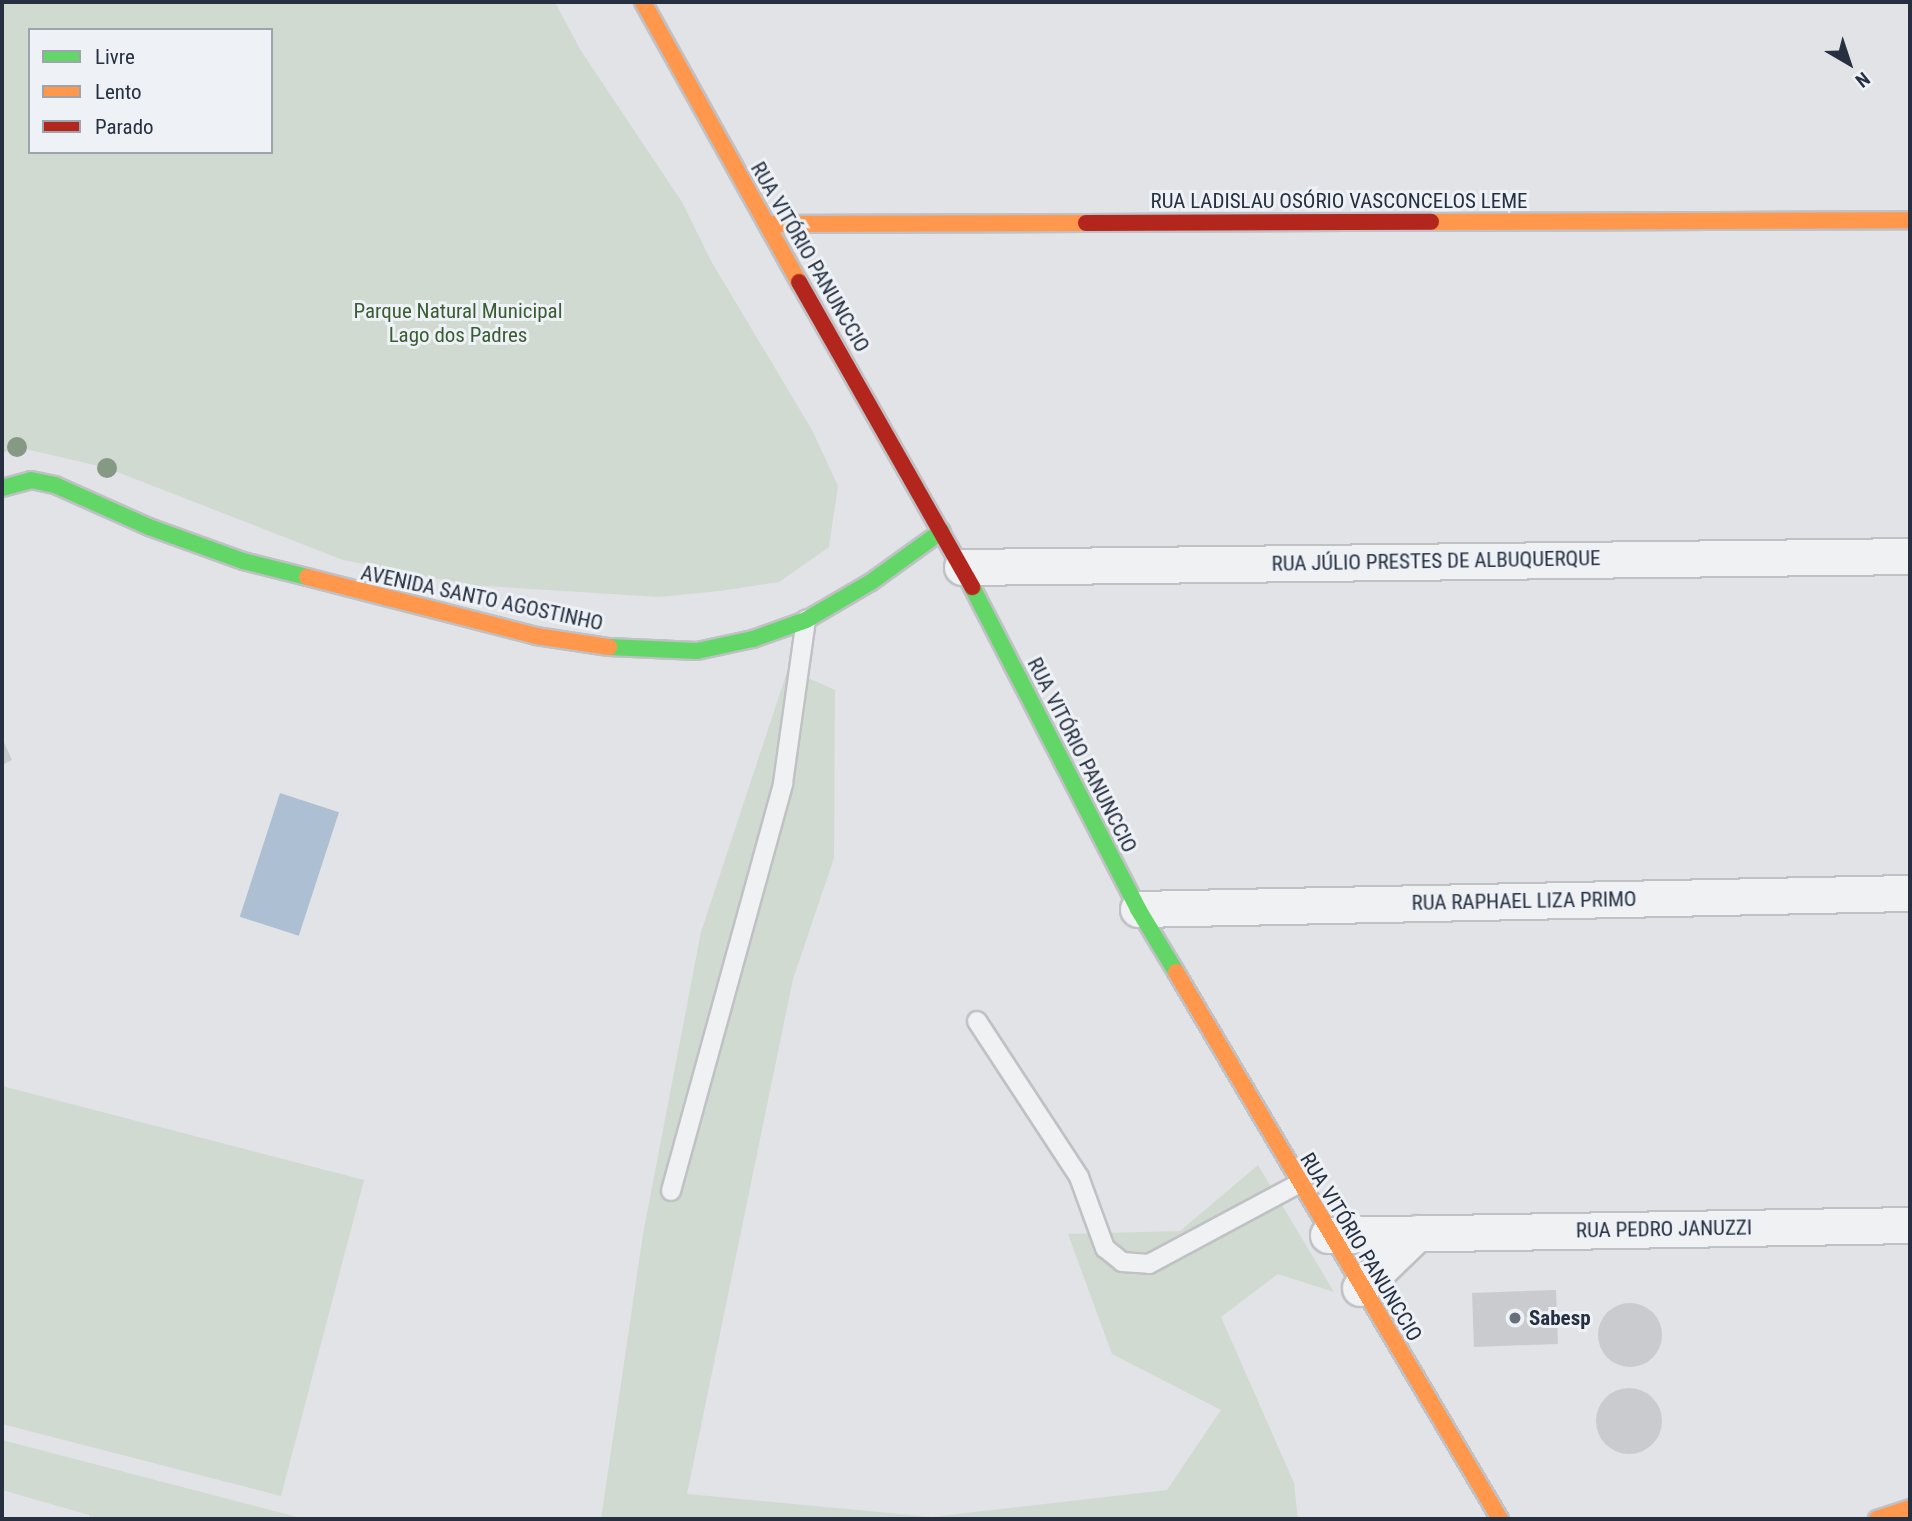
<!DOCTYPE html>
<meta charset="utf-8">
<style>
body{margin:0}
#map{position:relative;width:1912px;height:1521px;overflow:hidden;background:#e1e3e6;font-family:"Roboto Condensed",sans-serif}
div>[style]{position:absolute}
.green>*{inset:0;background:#d1dad1}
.water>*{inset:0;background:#adbfd3;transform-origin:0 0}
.building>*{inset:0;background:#c9cbce;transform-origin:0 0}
.round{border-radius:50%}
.roads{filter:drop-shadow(2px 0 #bfc1c4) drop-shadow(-2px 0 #bfc1c4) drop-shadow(0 2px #bfc1c4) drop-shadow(0 -2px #bfc1c4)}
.lane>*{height:18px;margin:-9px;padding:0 9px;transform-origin:9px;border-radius:9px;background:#f0f1f3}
.street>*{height:35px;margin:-17.5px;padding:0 17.5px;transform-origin:17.5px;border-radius:17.5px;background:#f0f1f3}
.fast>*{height:16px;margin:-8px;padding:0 8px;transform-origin:8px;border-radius:8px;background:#63d668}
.slow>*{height:16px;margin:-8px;padding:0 8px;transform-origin:8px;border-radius:8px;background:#ff974d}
.jam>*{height:16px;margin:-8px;padding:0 8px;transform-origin:8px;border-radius:8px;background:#b3261e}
.trees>*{width:20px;height:20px;margin:-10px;border-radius:50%;background:#859984}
.dots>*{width:19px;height:19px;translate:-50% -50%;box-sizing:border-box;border:4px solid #eef1f6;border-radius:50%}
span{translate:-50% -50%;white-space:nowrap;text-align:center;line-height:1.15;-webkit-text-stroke:6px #eef1f6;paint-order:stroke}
.street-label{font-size:21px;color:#263040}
.park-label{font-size:21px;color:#3a5d33}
.poi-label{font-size:21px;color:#263040;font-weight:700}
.left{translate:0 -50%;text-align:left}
.frame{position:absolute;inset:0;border:4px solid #263040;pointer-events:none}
.legend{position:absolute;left:28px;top:28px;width:245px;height:126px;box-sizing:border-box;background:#eef1f6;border:2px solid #9ea4ad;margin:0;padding:9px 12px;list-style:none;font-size:21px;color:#263040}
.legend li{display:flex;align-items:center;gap:14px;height:35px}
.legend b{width:35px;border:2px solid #9ea4ad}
.north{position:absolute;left:1814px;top:28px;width:70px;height:70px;-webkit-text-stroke:5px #eef1f6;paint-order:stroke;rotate:141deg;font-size:19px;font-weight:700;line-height:28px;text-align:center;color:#263040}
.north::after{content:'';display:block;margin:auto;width:24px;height:32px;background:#263040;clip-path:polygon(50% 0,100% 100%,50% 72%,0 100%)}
</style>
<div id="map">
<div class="green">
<div style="clip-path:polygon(evenodd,2px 2px,555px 2px,581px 51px,682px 202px,711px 261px,812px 430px,838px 486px,829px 547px,779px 582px,720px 591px,659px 597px,469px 585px,343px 560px,107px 468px,17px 447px,2px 453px,2px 2px,30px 30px,271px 30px,271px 152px,30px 152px,30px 30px)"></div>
<div style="clip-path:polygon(788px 669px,835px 690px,834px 858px,793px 979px,687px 1494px,932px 1517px,1167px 1490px,1221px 1410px,1112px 1354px,1068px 1234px,1180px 1231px,1258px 1165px,1334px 1292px,1278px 1274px,1221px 1317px,1294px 1483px,1298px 1519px,601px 1519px,643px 1234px,701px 932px)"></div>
<div style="clip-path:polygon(2px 1086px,364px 1180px,281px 1496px,2px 1424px)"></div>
<div style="clip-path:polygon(2px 1440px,305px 1519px,89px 1519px,89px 1515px,2px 1490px)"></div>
</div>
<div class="water">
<div style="left:280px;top:793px;width:62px;height:130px;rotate:18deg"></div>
</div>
<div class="building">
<div style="clip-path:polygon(2px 738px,12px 760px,2px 765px)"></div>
<div style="left:1556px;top:1290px;width:54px;height:84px;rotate:88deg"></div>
<div class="round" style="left:1598px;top:1303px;width:64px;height:64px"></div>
<div class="round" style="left:1596px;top:1388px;width:66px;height:66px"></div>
</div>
<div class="roads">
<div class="lane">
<div style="left:977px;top:1021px;width:186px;rotate:56.8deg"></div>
<div style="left:1079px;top:1177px;width:76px;rotate:69.9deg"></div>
<div style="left:1105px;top:1248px;width:22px;rotate:39deg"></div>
<div style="left:1122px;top:1262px;width:27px;rotate:4deg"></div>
<div style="left:1149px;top:1264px;width:169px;rotate:-28.2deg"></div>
<div style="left:671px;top:1191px;width:423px;rotate:-74.6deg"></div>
<div style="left:783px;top:783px;width:165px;rotate:-82deg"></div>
</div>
<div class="street">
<div style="left:962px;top:567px;width:948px;rotate:-0.66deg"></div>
<div style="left:1138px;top:909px;width:772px;rotate:-1.19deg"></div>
<div style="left:1328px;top:1235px;width:582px;rotate:-0.98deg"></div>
<div style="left:1360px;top:1288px;width:79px;rotate:-44deg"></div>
</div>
<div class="fast">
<div style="left:2px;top:488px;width:30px;rotate:-15deg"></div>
<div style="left:31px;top:480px;width:25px;rotate:12deg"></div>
<div style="left:55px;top:485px;width:103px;rotate:24.1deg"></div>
<div style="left:149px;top:527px;width:100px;rotate:19.9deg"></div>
<div style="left:243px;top:561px;width:66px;rotate:14deg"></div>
<div style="left:972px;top:587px;width:362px;rotate:62.7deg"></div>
<div style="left:1138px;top:909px;width:74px;rotate:58.9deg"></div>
<div style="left:609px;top:647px;width:88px;rotate:2.6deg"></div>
<div style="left:697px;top:651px;width:57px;rotate:-12.1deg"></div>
<div style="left:753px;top:639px;width:56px;rotate:-19.7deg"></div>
<div style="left:806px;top:620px;width:75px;rotate:-30.3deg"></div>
<div style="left:871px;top:582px;width:87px;rotate:-35.7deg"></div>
</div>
<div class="slow">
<div style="left:643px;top:2px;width:321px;rotate:60.9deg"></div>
<div style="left:1431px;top:222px;width:479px;rotate:-0.2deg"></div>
<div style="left:768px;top:224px;width:318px;rotate:-0.2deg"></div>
<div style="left:307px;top:577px;width:236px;rotate:14.4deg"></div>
<div style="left:536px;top:636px;width:74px;rotate:8.6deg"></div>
<div style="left:1176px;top:972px;width:636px;rotate:59.36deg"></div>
<div style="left:1877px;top:1519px;width:35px;rotate:-18deg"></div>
</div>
<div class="jam">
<div style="left:1086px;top:223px;width:345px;rotate:-0.2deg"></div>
<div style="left:799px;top:282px;width:351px;rotate:60.4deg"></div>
</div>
</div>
<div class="trees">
<div style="left:17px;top:447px"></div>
<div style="left:107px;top:468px"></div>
</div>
<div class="dots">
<div style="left:1515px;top:1318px;background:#676f7a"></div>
</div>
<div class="street-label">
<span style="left:1339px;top:201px">RUA LADISLAU OSÓRIO VASCONCELOS LEME</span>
<span style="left:810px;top:257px;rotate:60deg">RUA VITÓRIO PANUNCCIO</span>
<span style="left:1436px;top:561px;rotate:-1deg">RUA JÚLIO PRESTES DE ALBUQUERQUE</span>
<span style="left:482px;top:598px;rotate:12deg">AVENIDA SANTO AGOSTINHO</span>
<span style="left:1082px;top:755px;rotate:63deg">RUA VITÓRIO PANUNCCIO</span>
<span style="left:1524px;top:901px;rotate:-1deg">RUA RAPHAEL LIZA PRIMO</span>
<span style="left:1664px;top:1229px;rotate:-1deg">RUA PEDRO JANUZZI</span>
<span style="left:1361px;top:1247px;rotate:59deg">RUA VITÓRIO PANUNCCIO</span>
</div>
<div class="park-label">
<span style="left:458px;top:323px">Parque Natural Municipal<br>Lago dos Padres</span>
</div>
<div class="poi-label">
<span class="left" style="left:1529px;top:1318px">Sabesp</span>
</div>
<div class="frame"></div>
<ul class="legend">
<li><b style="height:9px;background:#63d668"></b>Livre</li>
<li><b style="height:9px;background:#ff974d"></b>Lento</li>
<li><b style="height:9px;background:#b3261e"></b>Parado</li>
</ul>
<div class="north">N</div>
</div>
